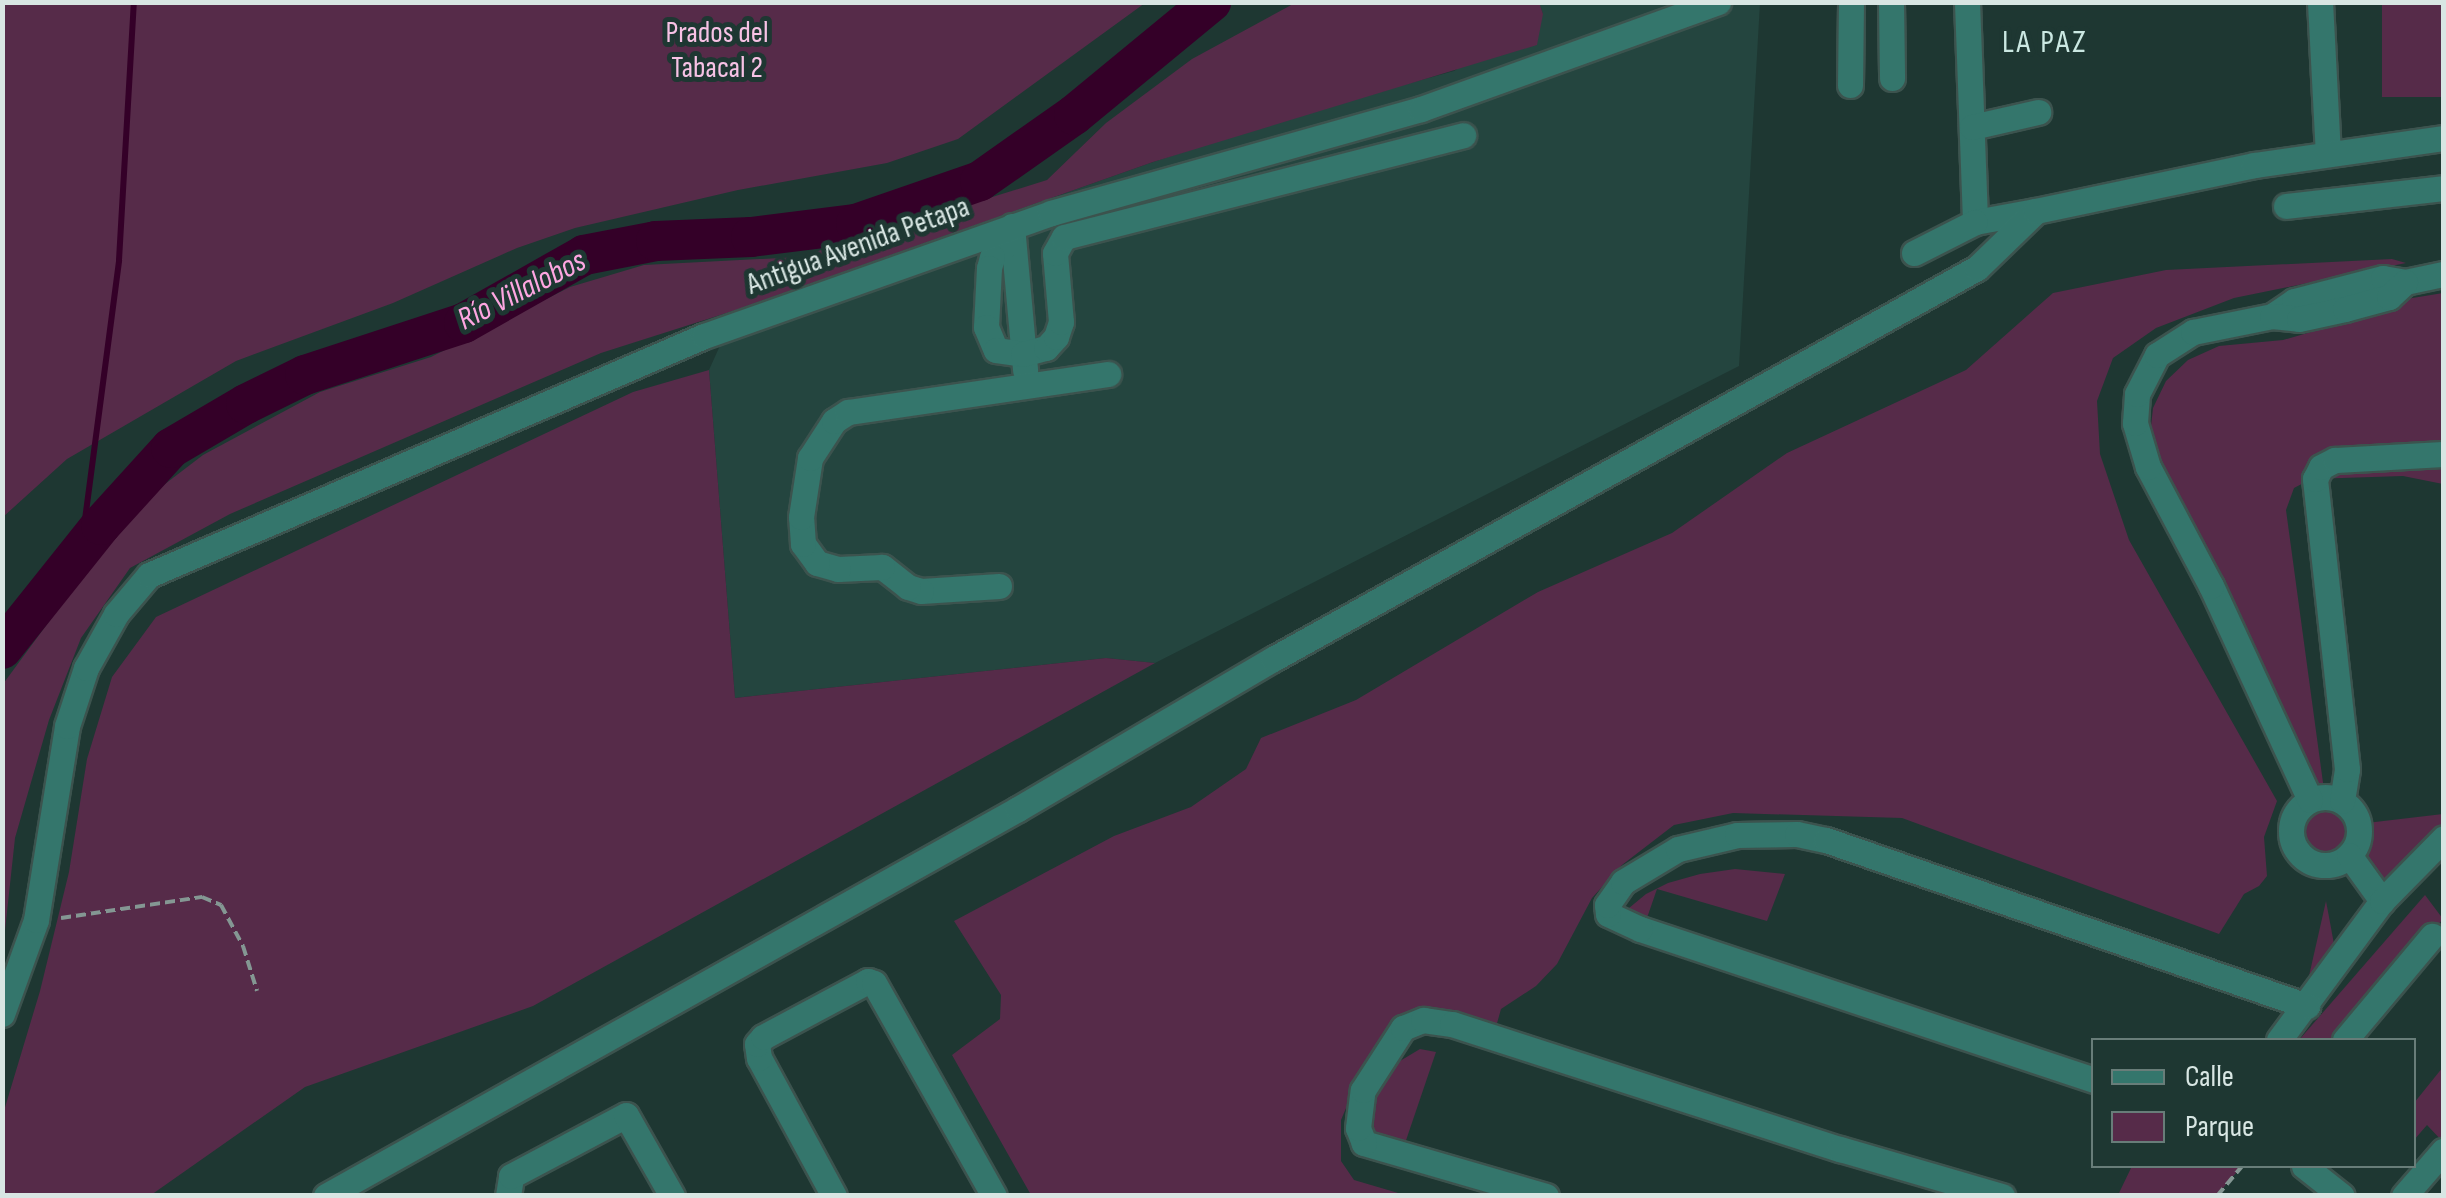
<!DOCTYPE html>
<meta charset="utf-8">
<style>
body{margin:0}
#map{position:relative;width:2446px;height:1198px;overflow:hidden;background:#1e3732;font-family:"Sofia Sans Condensed",sans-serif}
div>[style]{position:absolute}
.built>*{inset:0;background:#24453f}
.green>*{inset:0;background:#562b49;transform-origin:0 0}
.stream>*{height:6px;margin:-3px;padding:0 3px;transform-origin:3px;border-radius:3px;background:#340028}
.river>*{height:40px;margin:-20px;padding:0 20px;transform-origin:20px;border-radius:20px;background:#340028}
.path>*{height:4px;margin-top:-2px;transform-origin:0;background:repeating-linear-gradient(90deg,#849793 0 10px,transparent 0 15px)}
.roads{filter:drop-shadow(2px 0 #3c534e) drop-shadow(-2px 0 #3c534e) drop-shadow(0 2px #3c534e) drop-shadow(0 -2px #3c534e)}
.minor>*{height:25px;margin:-12.5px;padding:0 12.5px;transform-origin:12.5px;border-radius:12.5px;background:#34766c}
.minor>.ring{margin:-12.5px;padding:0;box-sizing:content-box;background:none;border:25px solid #34766c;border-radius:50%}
span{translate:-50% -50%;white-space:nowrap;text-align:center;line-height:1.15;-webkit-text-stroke:10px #1e3732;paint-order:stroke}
.park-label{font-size:30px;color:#f7c2e5}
.street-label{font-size:30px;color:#d8e6e3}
.neighbourhood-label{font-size:32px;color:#cbe8e2;letter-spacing:2.5px}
.water-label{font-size:32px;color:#fda6e1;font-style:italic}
.frame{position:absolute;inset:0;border:5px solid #d8e6e3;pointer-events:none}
.legend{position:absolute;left:2091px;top:1038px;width:325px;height:130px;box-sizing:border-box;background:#1e3732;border:2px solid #687d79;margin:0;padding:12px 18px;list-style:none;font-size:30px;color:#d8e6e3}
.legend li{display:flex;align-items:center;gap:20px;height:50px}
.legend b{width:50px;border:2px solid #687d79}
</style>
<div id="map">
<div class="built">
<div style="clip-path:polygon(1539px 3px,1760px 3px,1739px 366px,1155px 663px,1106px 658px,735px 698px,709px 370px,736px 310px,1153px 162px,1316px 109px,1454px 71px,1543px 14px)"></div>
</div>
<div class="green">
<div style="clip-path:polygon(3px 2px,1145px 2px,1145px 3px,958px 139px,887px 163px,738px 190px,575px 228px,517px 248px,393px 303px,236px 361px,67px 459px,3px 517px)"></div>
<div style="clip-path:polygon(1295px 3px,1539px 2px,1543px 14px,1537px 45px,1153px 162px,736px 310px,601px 353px,230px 514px,130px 568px,81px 638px,49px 720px,15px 838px,3px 949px,3px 684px,131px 510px,203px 455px,320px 392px,431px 357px,570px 287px,644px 265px,799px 257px,1047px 180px,1106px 123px,1192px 59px)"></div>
<div style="left:2382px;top:3px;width:61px;height:94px"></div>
<div style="clip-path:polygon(2392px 259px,2406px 263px,2234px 298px,2156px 328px,2113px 358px,2097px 401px,2100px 454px,2129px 540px,2277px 801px,2264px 837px,2267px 876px,2259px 886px,2244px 894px,2219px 934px,1902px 818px,1733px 813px,1674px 825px,1622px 865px,1592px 898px,1557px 964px,1536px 986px,1501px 1009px,1494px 1034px,1417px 1018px,1360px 1075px,1341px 1120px,1341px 1161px,1354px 1180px,1405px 1195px,1031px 1195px,952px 1055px,1000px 1019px,1001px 995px,954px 921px,1114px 836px,1191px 807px,1246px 769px,1261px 738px,1356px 700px,1538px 592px,1672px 533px,1787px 453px,1966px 370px,2053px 293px,2166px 270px)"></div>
<div style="clip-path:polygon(2443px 293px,2443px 484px,2403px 476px,2311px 479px,2294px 488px,2286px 510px,2324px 790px,2307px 787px,2174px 497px,2150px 435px,2153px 408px,2166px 381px,2188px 360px,2219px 346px,2283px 340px,2342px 323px,2382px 303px)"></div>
<div style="clip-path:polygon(709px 370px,735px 698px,1106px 658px,1155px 663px,533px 1006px,305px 1087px,151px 1195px,3px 1195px,3px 1114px,40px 991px,69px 872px,87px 759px,112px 677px,156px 617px,633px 392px)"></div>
<div style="clip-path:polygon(2323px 795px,2350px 805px,2358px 824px,2443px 814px,2443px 829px,2389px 883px,2380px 882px,2365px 869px,2359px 826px,2352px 844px,2335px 855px,2314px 853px,2300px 840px,2300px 811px)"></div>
<div style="clip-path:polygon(1735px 869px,1785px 874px,1767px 921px,1657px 889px,1639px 941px,1618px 935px,1615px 926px,1623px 913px,1646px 894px,1668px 883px,1700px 874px)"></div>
<div style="clip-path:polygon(2425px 895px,2443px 919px,2338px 1040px,2299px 1040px)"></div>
<div style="clip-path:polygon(2326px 901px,2337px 960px,2304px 998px)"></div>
<div style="clip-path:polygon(1420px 1049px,1436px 1052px,1400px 1158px,1366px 1137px,1373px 1101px,1395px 1064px)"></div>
<div style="clip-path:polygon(2443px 1067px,2443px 1142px,2427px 1125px,2414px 1140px,2414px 1103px)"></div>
<div style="clip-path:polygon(2132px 1166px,2242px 1166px,2217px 1195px,2111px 1195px,2119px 1193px)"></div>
</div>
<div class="stream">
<div style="left:81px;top:550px;width:292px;rotate:-82.5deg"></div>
<div style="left:119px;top:260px;width:258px;rotate:-86.7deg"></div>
</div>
<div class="river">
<div style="left:2px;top:649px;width:159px;rotate:-51.4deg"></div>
<div style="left:101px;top:525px;width:104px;rotate:-47.7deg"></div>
<div style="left:171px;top:448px;width:87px;rotate:-30.4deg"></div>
<div style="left:246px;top:404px;width:66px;rotate:-26.2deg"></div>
<div style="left:305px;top:375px;width:167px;rotate:-18.1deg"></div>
<div style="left:464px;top:323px;width:138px;rotate:-29.5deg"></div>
<div style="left:584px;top:255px;width:73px;rotate:-11deg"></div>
<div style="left:656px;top:241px;width:95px;rotate:-2.4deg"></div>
<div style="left:751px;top:237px;width:106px;rotate:-7.1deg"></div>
<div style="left:856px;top:224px;width:131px;rotate:-19.1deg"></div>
<div style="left:980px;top:181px;width:115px;rotate:-35.1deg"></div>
<div style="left:1074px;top:115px;width:178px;rotate:-39.5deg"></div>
</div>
<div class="path">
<div style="left:61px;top:918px;width:143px;rotate:-8.5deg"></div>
<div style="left:202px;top:897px;width:21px;rotate:23deg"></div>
<div style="left:221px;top:905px;width:47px;rotate:61.8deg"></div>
<div style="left:243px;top:946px;width:47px;rotate:72.7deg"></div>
<div style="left:2217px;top:1196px;width:39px;rotate:-50deg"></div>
</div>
<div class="roads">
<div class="minor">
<div style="left:1891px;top:2px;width:76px;rotate:89.2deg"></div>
<div style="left:1967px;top:2px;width:220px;rotate:87.9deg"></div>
<div style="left:1975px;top:222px;width:61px;rotate:-10.4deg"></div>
<div style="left:2320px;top:2px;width:151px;rotate:87deg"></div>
<div style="left:1850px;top:85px;width:83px;rotate:-89.3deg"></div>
<div style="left:1972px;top:127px;width:68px;rotate:-12.8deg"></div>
<div style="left:2286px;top:206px;width:159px;rotate:-6.5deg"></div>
<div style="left:1012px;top:226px;width:145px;rotate:84.8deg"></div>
<div style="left:1011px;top:240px;width:25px;rotate:138deg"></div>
<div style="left:992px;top:257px;width:11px;rotate:105deg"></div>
<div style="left:989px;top:268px;width:59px;rotate:92.9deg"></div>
<div style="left:986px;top:327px;width:25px;rotate:67deg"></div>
<div style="left:996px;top:350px;width:27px;rotate:8deg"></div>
<div style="left:1023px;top:354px;width:24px;rotate:-15deg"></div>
<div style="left:1046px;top:348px;width:15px;rotate:-48deg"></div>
<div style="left:1056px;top:337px;width:16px;rotate:-72deg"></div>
<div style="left:1061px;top:322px;width:69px;rotate:-95deg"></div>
<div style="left:1055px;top:253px;width:18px;rotate:-61deg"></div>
<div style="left:1064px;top:237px;width:412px;rotate:-14.3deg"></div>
<div style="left:1914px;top:253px;width:68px;rotate:-26.9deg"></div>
<div style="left:2272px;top:316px;width:27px;rotate:-34deg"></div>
<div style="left:2294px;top:301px;width:92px;rotate:-14.5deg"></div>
<div style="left:2383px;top:278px;width:22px;rotate:10deg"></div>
<div style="left:2405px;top:282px;width:40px;rotate:-12deg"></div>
<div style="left:999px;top:586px;width:78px;rotate:176.3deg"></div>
<div style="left:921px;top:591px;width:14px;rotate:-163deg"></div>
<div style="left:908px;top:587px;width:33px;rotate:-142deg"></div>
<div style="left:882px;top:567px;width:44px;rotate:177.4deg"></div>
<div style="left:838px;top:569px;width:22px;rotate:-164deg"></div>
<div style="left:817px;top:563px;width:24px;rotate:-126deg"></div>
<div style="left:803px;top:544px;width:27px;rotate:-94deg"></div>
<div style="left:801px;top:517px;width:60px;rotate:-81.3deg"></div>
<div style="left:810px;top:458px;width:44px;rotate:-57deg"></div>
<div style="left:834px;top:421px;width:17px;rotate:-33deg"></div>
<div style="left:848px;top:412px;width:263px;rotate:-8.3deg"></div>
<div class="ring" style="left:2291px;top:797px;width:43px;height:43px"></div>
<div style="left:2310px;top:800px;width:236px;rotate:-114.8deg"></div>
<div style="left:2211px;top:586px;width:135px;rotate:-117.9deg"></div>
<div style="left:2148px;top:467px;width:46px;rotate:-106.5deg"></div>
<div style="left:2135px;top:423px;width:29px;rotate:-86deg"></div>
<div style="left:2137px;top:394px;width:44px;rotate:-62.9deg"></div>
<div style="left:2157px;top:355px;width:43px;rotate:-32.6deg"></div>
<div style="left:2193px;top:332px;width:81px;rotate:-11.4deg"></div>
<div style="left:2272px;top:316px;width:27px;rotate:6deg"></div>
<div style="left:2299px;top:319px;width:47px;rotate:-12.3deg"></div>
<div style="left:2345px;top:309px;width:46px;rotate:-15.3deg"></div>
<div style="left:2389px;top:297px;width:22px;rotate:-43deg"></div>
<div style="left:2342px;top:801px;width:32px;rotate:-81deg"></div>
<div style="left:2347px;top:769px;width:292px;rotate:-96.3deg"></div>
<div style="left:2315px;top:479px;width:13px;rotate:-63deg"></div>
<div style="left:2321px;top:467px;width:16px;rotate:-27deg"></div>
<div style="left:2335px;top:460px;width:109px;rotate:-3.2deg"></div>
<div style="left:2349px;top:855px;width:57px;rotate:54.3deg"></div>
<div style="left:2px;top:1014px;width:100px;rotate:-70.1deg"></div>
<div style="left:36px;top:920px;width:196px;rotate:-80.9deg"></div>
<div style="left:67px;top:726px;width:61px;rotate:-71.9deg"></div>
<div style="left:86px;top:668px;width:62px;rotate:-60.9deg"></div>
<div style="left:116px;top:614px;width:51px;rotate:-49.8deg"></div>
<div style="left:149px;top:575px;width:604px;rotate:-23.3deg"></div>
<div style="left:704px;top:336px;width:368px;rotate:-19.5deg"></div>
<div style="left:1051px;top:213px;width:384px;rotate:-15.7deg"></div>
<div style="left:1421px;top:109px;width:316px;rotate:-19.8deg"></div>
<div style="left:2279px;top:1040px;width:173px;rotate:-53.5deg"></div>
<div style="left:2382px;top:901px;width:88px;rotate:-45.5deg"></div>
<div style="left:2345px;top:1040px;width:136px;rotate:-50.1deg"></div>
<div style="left:2094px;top:1080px;width:478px;rotate:-161.6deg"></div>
<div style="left:1640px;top:929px;width:35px;rotate:-155deg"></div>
<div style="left:1608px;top:914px;width:9px;rotate:-96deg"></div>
<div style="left:1607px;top:905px;width:28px;rotate:-55deg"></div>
<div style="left:1623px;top:882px;width:64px;rotate:-31deg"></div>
<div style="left:1678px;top:849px;width:61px;rotate:-13.3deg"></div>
<div style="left:1737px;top:835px;width:60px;rotate:-1deg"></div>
<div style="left:1797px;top:834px;width:30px;rotate:12deg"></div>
<div style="left:1826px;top:840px;width:509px;rotate:19.04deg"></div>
<div style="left:2304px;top:1166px;width:48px;rotate:38.3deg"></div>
<div style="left:326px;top:1196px;width:793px;rotate:-29.22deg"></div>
<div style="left:1018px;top:809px;width:296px;rotate:-30.5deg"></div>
<div style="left:1273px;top:659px;width:805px;rotate:-29.05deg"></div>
<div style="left:1977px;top:268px;width:82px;rotate:-44deg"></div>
<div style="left:2036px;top:211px;width:223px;rotate:-11.9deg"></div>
<div style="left:2254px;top:165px;width:192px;rotate:-8.1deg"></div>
<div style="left:508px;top:1196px;width:20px;rotate:-81deg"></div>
<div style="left:511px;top:1176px;width:130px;rotate:-27.9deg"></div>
<div style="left:626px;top:1115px;width:93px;rotate:60.4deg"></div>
<div style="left:834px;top:1196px;width:157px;rotate:-118.5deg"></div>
<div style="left:759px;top:1058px;width:14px;rotate:-98deg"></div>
<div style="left:757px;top:1044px;width:9px;rotate:-49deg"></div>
<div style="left:763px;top:1037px;width:119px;rotate:-28.1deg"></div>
<div style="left:868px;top:981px;width:6px;rotate:18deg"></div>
<div style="left:874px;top:983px;width:244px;rotate:60.6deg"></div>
<div style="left:1546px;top:1196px;width:190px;rotate:-163.8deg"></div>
<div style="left:1364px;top:1143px;width:16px;rotate:-112deg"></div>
<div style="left:1358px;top:1128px;width:38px;rotate:-83deg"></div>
<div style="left:1363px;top:1090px;width:74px;rotate:-57.2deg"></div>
<div style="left:1403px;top:1028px;width:22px;rotate:-22deg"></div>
<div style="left:1423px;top:1020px;width:29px;rotate:8deg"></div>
<div style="left:1452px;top:1024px;width:408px;rotate:17.9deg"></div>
<div style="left:1840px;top:1149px;width:169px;rotate:16.2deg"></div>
<div style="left:2404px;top:1196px;width:60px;rotate:-49.1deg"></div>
</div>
</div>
<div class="park-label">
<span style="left:717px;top:50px">Prados del<br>Tabacal 2</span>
</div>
<div class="street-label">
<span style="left:858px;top:246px;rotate:-20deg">Antigua Avenida Petapa</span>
</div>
<div class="neighbourhood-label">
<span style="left:2045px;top:43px">LA PAZ</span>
</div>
<div class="water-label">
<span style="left:522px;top:291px;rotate:-27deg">Río Villalobos</span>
</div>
<div class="frame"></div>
<ul class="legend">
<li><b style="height:12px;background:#34766c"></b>Calle</li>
<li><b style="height:28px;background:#562b49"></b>Parque</li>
</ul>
</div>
